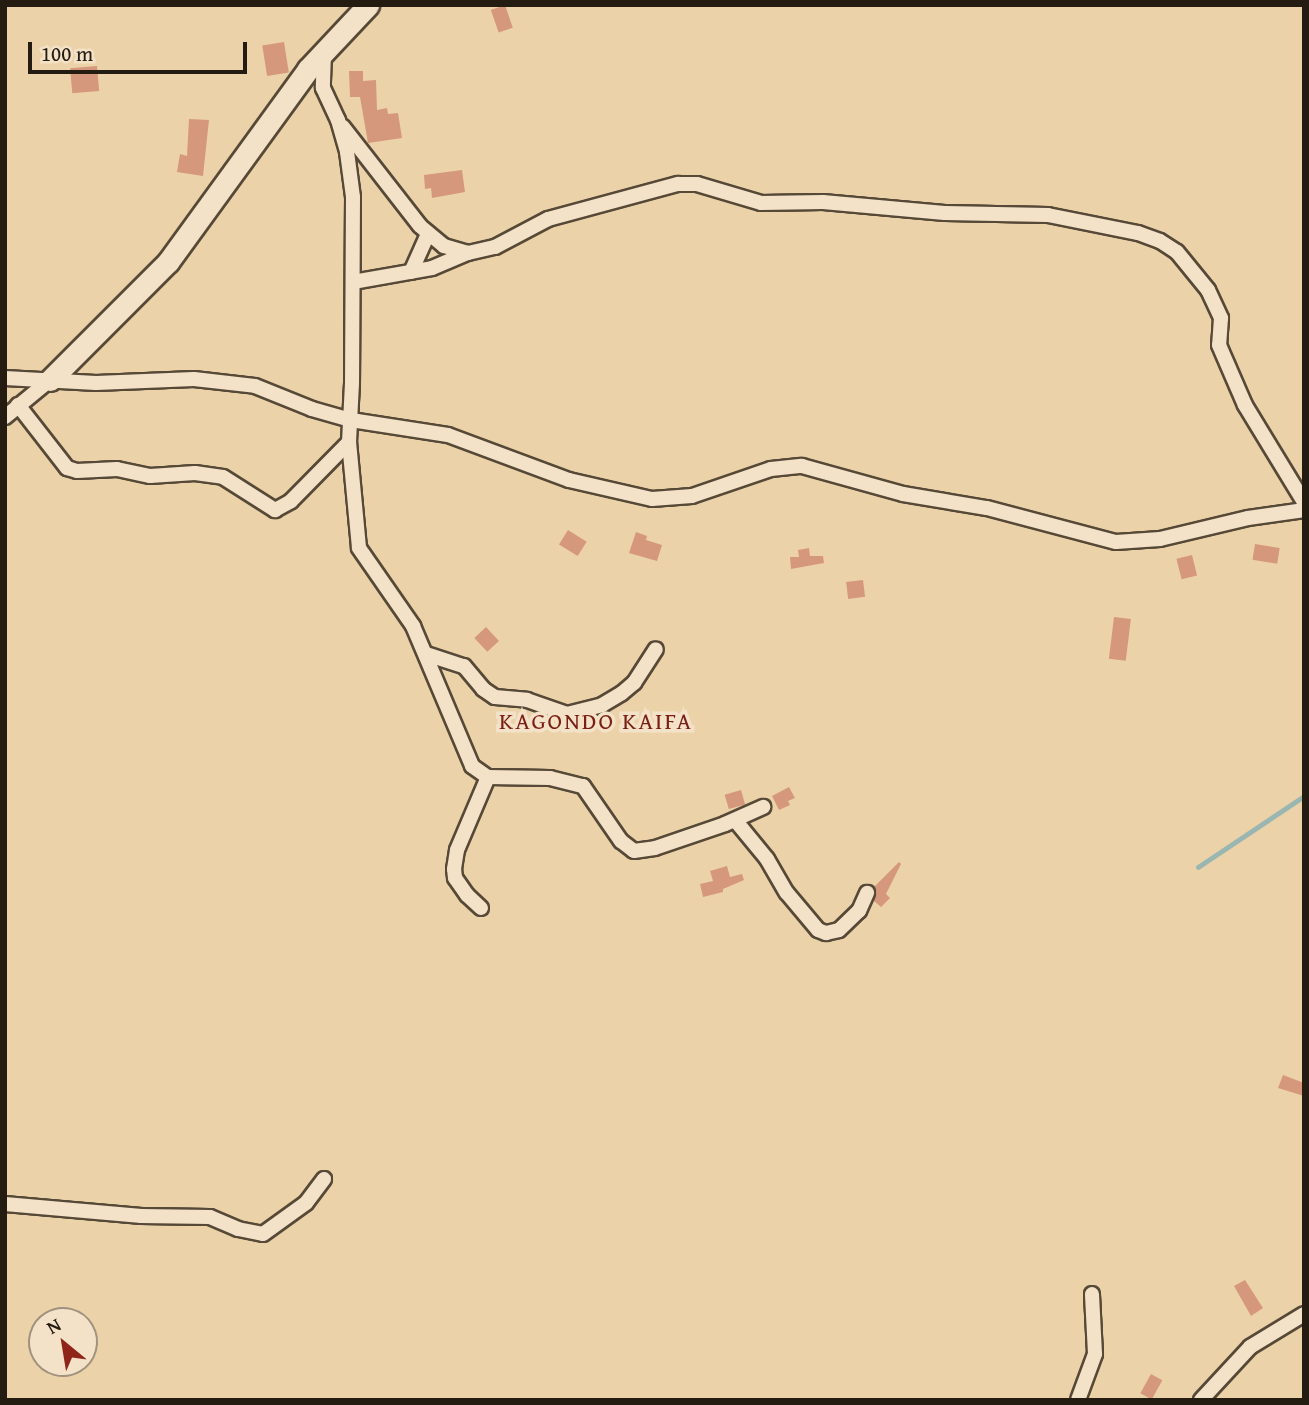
<!DOCTYPE html>
<style>
body{margin:0}
#map{position:relative;width:1309px;height:1405px;overflow:hidden;background:#ecd2a9;font-family:"Gentium Book Plus",serif}
div>[style]{position:absolute}
.stream>*{height:4.5px;margin:-2.25px;padding:0 2.25px;transform-origin:2.25px;border-radius:2.25px;background:#9ab6b0}
.building>*{inset:0;background:#d5987c;transform-origin:0 0}
.roads{filter:drop-shadow(2px 0 #564937) drop-shadow(-2px 0 #564937) drop-shadow(0 2px #564937) drop-shadow(0 -2px #564937)}
.street>*{height:14px;margin:-7px;padding:0 7px;transform-origin:7px;border-radius:7px;background:#f3e2c7}
.secondary>*{height:21px;margin:-10.5px;padding:0 10.5px;transform-origin:10.5px;border-radius:10.5px;background:#f3e2c7}
span{translate:-50% -50%;white-space:nowrap;text-align:center;line-height:1.15;-webkit-text-stroke:7px #f3e2c7;paint-order:stroke}
.quarter-label{font-size:24px;color:#7a1f14;letter-spacing:2px}
.frame{position:absolute;inset:0;border:7px solid #241b11;pointer-events:none}
.north{position:absolute;left:28px;top:1307px;width:70px;height:70px;box-sizing:border-box;background:#f3e2c7;border:2px solid #a0927e;border-radius:50%;rotate:330deg;font-size:19px;font-weight:700;line-height:28px;text-align:center;color:#241b11}
.north::after{content:'';display:block;margin:auto;width:24px;height:32px;background:#8f2418;clip-path:polygon(50% 0,100% 100%,50% 72%,0 100%)}
.scale{position:absolute;left:28px;top:42px;width:219px;height:32px;box-sizing:border-box;border:4px solid #241b11;border-top:0;padding-left:9px;font-size:21px;line-height:24px;white-space:nowrap;color:#241b11;-webkit-text-stroke:5px #f3e2c7;paint-order:stroke}
</style>
<div id="map">
<div class="stream">
<div style="left:1198px;top:867px;width:128px;rotate:-33.8deg"></div>
</div>
<div class="building">
<div style="left:505px;top:5px;width:24px;height:15px;rotate:71deg"></div>
<div style="left:284px;top:42px;width:31px;height:22px;rotate:81deg"></div>
<div style="left:97px;top:66px;width:25px;height:27px;rotate:85deg"></div>
<div style="clip-path:polygon(349px 71px,363px 71px,363px 81px,376px 80px,377px 110px,387px 108px,388px 114px,398px 113px,402px 138px,368px 143px,360px 97px,350px 97px)"></div>
<div style="clip-path:polygon(189px 119px,209px 120px,203px 176px,177px 172px,180px 154px,187px 156px)"></div>
<div style="clip-path:polygon(462px 170px,465px 192px,432px 198px,431px 188px,425px 189px,424px 175px)"></div>
<div style="left:568px;top:530px;width:22px;height:17px;rotate:32deg"></div>
<div style="clip-path:polygon(636px 532px,647px 536px,646px 540px,662px 545px,657px 561px,629px 553px)"></div>
<div style="left:1255px;top:544px;width:25px;height:16px;rotate:9deg"></div>
<div style="clip-path:polygon(809px 548px,810px 556px,823px 556px,824px 563px,791px 569px,790px 557px,799px 557px,798px 550px)"></div>
<div style="left:1192px;top:555px;width:21px;height:16px;rotate:76deg"></div>
<div style="left:863px;top:580px;width:17px;height:17px;rotate:83deg"></div>
<div style="left:1114px;top:617px;width:17px;height:42px;rotate:7deg"></div>
<div style="left:486px;top:627px;width:19px;height:16px;rotate:47deg"></div>
<div style="clip-path:polygon(789px 787px,795px 798px,788px 801px,790px 805px,779px 810px,772px 796px)"></div>
<div style="left:741px;top:790px;width:15px;height:17px;rotate:74deg"></div>
<div style="clip-path:polygon(899px 862px,901px 864px,886px 894px,890px 898px,881px 907px,874px 901px,874px 887px)"></div>
<div style="clip-path:polygon(727px 866px,730px 877px,742px 874px,744px 880px,723px 889px,723px 892px,703px 897px,700px 884px,713px 881px,710px 871px)"></div>
<div style="clip-path:polygon(1283px 1075px,1304px 1083px,1304px 1096px,1278px 1088px)"></div>
<div style="clip-path:polygon(1245px 1280px,1263px 1308px,1251px 1316px,1234px 1286px)"></div>
<div style="left:1151px;top:1374px;width:13px;height:22px;rotate:29deg"></div>
</div>
<div class="roads">
<div class="street">
<div style="left:324px;top:53px;width:35px;rotate:92deg"></div>
<div style="left:323px;top:88px;width:35px;rotate:65deg"></div>
<div style="left:338px;top:120px;width:33px;rotate:74deg"></div>
<div style="left:347px;top:152px;width:45px;rotate:82.4deg"></div>
<div style="left:353px;top:197px;width:186px;rotate:90.3deg"></div>
<div style="left:352px;top:383px;width:59px;rotate:92.9deg"></div>
<div style="left:349px;top:442px;width:106px;rotate:84.6deg"></div>
<div style="left:359px;top:548px;width:95px;rotate:55.3deg"></div>
<div style="left:413px;top:626px;width:152px;rotate:67.1deg"></div>
<div style="left:472px;top:766px;width:19px;rotate:35deg"></div>
<div style="left:488px;top:777px;width:62px;rotate:0.9deg"></div>
<div style="left:550px;top:778px;width:34px;rotate:14deg"></div>
<div style="left:583px;top:786px;width:67px;rotate:55.4deg"></div>
<div style="left:621px;top:841px;width:16px;rotate:38deg"></div>
<div style="left:634px;top:851px;width:21px;rotate:-8deg"></div>
<div style="left:655px;top:848px;width:74px;rotate:-18.9deg"></div>
<div style="left:725px;top:824px;width:42px;rotate:-24.1deg"></div>
<div style="left:343px;top:127px;width:125px;rotate:52.1deg"></div>
<div style="left:420px;top:226px;width:31px;rotate:40deg"></div>
<div style="left:444px;top:246px;width:25px;rotate:16deg"></div>
<div style="left:411px;top:272px;width:42px;rotate:-65.9deg"></div>
<div style="left:353px;top:282px;width:80px;rotate:-10deg"></div>
<div style="left:432px;top:268px;width:39px;rotate:-23deg"></div>
<div style="left:468px;top:253px;width:28px;rotate:-13deg"></div>
<div style="left:495px;top:247px;width:60px;rotate:-27.8deg"></div>
<div style="left:548px;top:219px;width:135px;rotate:-15.1deg"></div>
<div style="left:678px;top:184px;width:19px"></div>
<div style="left:697px;top:184px;width:67px;rotate:16.5deg"></div>
<div style="left:761px;top:203px;width:62px;rotate:-0.9deg"></div>
<div style="left:823px;top:202px;width:122px;rotate:5.2deg"></div>
<div style="left:945px;top:213px;width:103px;rotate:1.1deg"></div>
<div style="left:1048px;top:215px;width:92px;rotate:11.3deg"></div>
<div style="left:1138px;top:233px;width:23px;rotate:20deg"></div>
<div style="left:1160px;top:241px;width:20px;rotate:33deg"></div>
<div style="left:1177px;top:252px;width:49px;rotate:50.8deg"></div>
<div style="left:1208px;top:290px;width:31px;rotate:65deg"></div>
<div style="left:1221px;top:318px;width:27px;rotate:94deg"></div>
<div style="left:1219px;top:345px;width:65px;rotate:66.6deg"></div>
<div style="left:1245px;top:405px;width:114px;rotate:58.7deg"></div>
<div style="left:5px;top:378px;width:91px;rotate:3.1deg"></div>
<div style="left:96px;top:383px;width:98px;rotate:-2.3deg"></div>
<div style="left:194px;top:379px;width:61px;rotate:6.5deg"></div>
<div style="left:255px;top:386px;width:61px;rotate:22deg"></div>
<div style="left:312px;top:409px;width:41px;rotate:15.8deg"></div>
<div style="left:351px;top:420px;width:98px;rotate:8.8deg"></div>
<div style="left:448px;top:435px;width:129px;rotate:20.4deg"></div>
<div style="left:569px;top:480px;width:85px;rotate:12.9deg"></div>
<div style="left:652px;top:499px;width:40px;rotate:-4.3deg"></div>
<div style="left:692px;top:496px;width:83px;rotate:-18.9deg"></div>
<div style="left:771px;top:469px;width:31px;rotate:-6deg"></div>
<div style="left:802px;top:466px;width:105px;rotate:15.5deg"></div>
<div style="left:903px;top:494px;width:85px;rotate:9.5deg"></div>
<div style="left:987px;top:508px;width:133px;rotate:14.8deg"></div>
<div style="left:1116px;top:542px;width:44px;rotate:-3.9deg"></div>
<div style="left:1160px;top:539px;width:90px;rotate:-13.4deg"></div>
<div style="left:1248px;top:518px;width:57px;rotate:-8.1deg"></div>
<div style="left:18px;top:405px;width:80px;rotate:52.1deg"></div>
<div style="left:67px;top:468px;width:10px;rotate:17deg"></div>
<div style="left:77px;top:471px;width:40px;rotate:-2.9deg"></div>
<div style="left:117px;top:469px;width:34px;rotate:12deg"></div>
<div style="left:150px;top:476px;width:45px;rotate:-3.8deg"></div>
<div style="left:195px;top:473px;width:28px;rotate:8deg"></div>
<div style="left:223px;top:477px;width:62px;rotate:32.4deg"></div>
<div style="left:275px;top:510px;width:18px;rotate:-29deg"></div>
<div style="left:291px;top:501px;width:83px;rotate:-45.5deg"></div>
<div style="left:5px;top:417px;width:58px;rotate:-39.4deg"></div>
<div style="left:426px;top:654px;width:40px;rotate:18deg"></div>
<div style="left:464px;top:666px;width:30px;rotate:50deg"></div>
<div style="left:483px;top:689px;width:14px;rotate:34deg"></div>
<div style="left:495px;top:697px;width:32px;rotate:5deg"></div>
<div style="left:527px;top:700px;width:42px;rotate:19.3deg"></div>
<div style="left:567px;top:714px;width:36px;rotate:-14deg"></div>
<div style="left:602px;top:705px;width:23px;rotate:-31deg"></div>
<div style="left:622px;top:693px;width:16px;rotate:-40deg"></div>
<div style="left:634px;top:683px;width:40px;rotate:-57.1deg"></div>
<div style="left:735px;top:820px;width:50px;rotate:50.6deg"></div>
<div style="left:767px;top:859px;width:39px;rotate:60deg"></div>
<div style="left:787px;top:893px;width:48px;rotate:50deg"></div>
<div style="left:818px;top:930px;width:9px;rotate:21deg"></div>
<div style="left:826px;top:933px;width:13px;rotate:-13deg"></div>
<div style="left:839px;top:930px;width:28px;rotate:-44deg"></div>
<div style="left:859px;top:911px;width:20px;rotate:-66deg"></div>
<div style="left:481px;top:908px;width:19px;rotate:-137deg"></div>
<div style="left:467px;top:895px;width:21px;rotate:-125deg"></div>
<div style="left:455px;top:878px;width:9px;rotate:-96deg"></div>
<div style="left:454px;top:869px;width:19px;rotate:-81deg"></div>
<div style="left:457px;top:850px;width:79px;rotate:-67deg"></div>
<div style="left:5px;top:1204px;width:137px;rotate:5deg"></div>
<div style="left:141px;top:1216px;width:69px;rotate:0.8deg"></div>
<div style="left:210px;top:1217px;width:30px;rotate:23deg"></div>
<div style="left:238px;top:1229px;width:25px;rotate:11deg"></div>
<div style="left:263px;top:1234px;width:53px;rotate:-35.8deg"></div>
<div style="left:306px;top:1203px;width:30px;rotate:-53deg"></div>
<div style="left:1078px;top:1400px;width:49px;rotate:-69.7deg"></div>
<div style="left:1095px;top:1354px;width:60px;rotate:-92.9deg"></div>
<div style="left:1201px;top:1400px;width:72px;rotate:-47.2deg"></div>
<div style="left:1250px;top:1347px;width:63px;rotate:-31.4deg"></div>
</div>
<div class="secondary">
<div style="left:50px;top:380px;width:167px;rotate:-45deg"></div>
<div style="left:168px;top:262px;width:238px;rotate:-54deg"></div>
<div style="left:308px;top:69px;width:88px;rotate:-46.8deg"></div>
</div>
</div>
<div class="quarter-label">
<span style="left:596px;top:721px">KAGONDO KAIFA</span>
</div>
<div class="frame"></div>
<div class="north">N</div>
<div class="scale">100 m</div>
</div>
